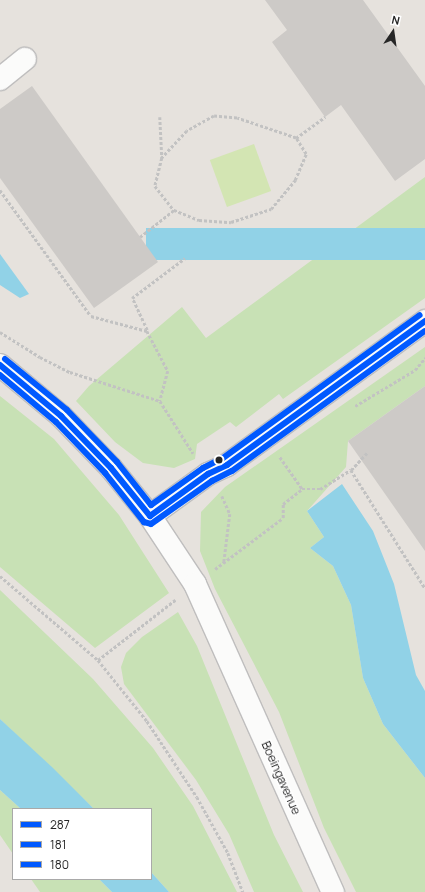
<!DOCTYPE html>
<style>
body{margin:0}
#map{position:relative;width:425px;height:892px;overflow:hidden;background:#e6e2dd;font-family:Manrope,sans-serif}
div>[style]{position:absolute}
.green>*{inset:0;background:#c8e1b5}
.pitch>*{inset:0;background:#d3e5b3;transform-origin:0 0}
.water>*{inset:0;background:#91d2e7;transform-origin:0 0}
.building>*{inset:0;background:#cdcac7}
.path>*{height:2.5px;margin-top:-1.25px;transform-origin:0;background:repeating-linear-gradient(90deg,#c2c2c2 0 3px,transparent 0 5px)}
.roads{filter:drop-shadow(1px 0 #bfbebe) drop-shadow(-1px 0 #bfbebe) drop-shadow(0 1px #bfbebe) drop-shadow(0 -1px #bfbebe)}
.minor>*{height:22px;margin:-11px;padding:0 11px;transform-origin:11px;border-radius:11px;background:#fbfbfa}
.bus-1>*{height:6px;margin:-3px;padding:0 3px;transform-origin:3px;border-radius:3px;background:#0059ff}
.bus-2>*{height:6px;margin:-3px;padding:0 3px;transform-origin:3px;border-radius:3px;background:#0059ff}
.bus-3>*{height:6px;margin:-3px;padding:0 3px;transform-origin:3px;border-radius:3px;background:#0059ff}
.dots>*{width:11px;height:11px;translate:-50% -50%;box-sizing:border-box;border:2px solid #fff;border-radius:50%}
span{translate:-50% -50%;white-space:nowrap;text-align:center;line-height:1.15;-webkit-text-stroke:3px #fff;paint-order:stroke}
.street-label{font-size:12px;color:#272727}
.legend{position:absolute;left:12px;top:808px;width:140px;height:72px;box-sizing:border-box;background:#fff;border:1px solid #a9a9a9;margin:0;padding:5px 7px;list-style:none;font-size:12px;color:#272727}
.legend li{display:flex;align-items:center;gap:8px;height:20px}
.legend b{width:20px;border:1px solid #a9a9a9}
.north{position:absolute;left:373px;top:12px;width:40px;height:40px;-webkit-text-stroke:3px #fff;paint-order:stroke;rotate:13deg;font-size:11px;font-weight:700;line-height:16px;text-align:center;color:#272727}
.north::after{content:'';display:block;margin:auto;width:14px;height:18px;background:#272727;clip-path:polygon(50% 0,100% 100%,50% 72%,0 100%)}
</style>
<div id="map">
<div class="green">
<div style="clip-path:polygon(425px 177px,425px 298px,283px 399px,279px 394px,236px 427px,230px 422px,197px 444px,195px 459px,174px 468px,143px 463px,115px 442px,76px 401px,89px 386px,182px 307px,206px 338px)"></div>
<div style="clip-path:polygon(425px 347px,425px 386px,348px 441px,346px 467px,307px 511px,324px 537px,310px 548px,333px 566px,351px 605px,363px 678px,383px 724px,425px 778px,425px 892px,356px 892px,324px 828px,279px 712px,215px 589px,200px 551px,201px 512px,225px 487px)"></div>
<div style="clip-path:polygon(0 396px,54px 439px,95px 487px,119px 515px,169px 593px,95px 648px,0 567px)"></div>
<div style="clip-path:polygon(0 590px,93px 679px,153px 748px,193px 806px,237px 892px,169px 892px,151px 872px,151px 809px,94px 809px,0 719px)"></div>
<div style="clip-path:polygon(178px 612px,197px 646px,274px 835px,303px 892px,254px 892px,229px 834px,196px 780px,124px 684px,121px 667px,126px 653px,142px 637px)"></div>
<div style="clip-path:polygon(0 790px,21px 809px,13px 809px,13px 854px,0 835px)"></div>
<div style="clip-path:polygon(31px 879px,99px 879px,112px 892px,40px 892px)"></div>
</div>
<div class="pitch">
<div style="left:254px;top:144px;width:50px;height:47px;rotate:70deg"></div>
</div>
<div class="water">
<div style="left:425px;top:228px;width:32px;height:279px;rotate:90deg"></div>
<div style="clip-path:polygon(0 254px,29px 294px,20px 298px,0 285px)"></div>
<div style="clip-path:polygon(342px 484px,373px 531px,394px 584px,416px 675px,425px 691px,425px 778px,383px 724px,363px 678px,351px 605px,333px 566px,310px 548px,324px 537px,307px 511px)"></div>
<div style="clip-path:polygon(0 719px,53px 768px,94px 809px,21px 809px,0 790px)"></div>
<div style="clip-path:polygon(151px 872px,169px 892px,112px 892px,99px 879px,151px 879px)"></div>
</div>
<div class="building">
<div style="clip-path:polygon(265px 0,363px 0,425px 86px,425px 159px,395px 181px,341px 105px,325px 117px,272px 42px,287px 30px)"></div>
<div style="clip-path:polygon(32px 86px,158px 262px,94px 308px,0 178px,0 109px)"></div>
<div style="clip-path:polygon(425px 386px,425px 551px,348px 441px)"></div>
</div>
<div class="path">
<div style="left:160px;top:117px;width:41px;rotate:87.2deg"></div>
<div style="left:162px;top:158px;width:29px;rotate:104deg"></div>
<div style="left:155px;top:186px;width:31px;rotate:52deg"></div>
<div style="left:174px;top:210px;width:27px;rotate:22deg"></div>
<div style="left:199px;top:220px;width:32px;rotate:4deg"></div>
<div style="left:231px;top:222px;width:42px;rotate:-18deg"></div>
<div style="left:271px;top:209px;width:38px;rotate:-50deg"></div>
<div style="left:295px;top:180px;width:28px;rotate:-67deg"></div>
<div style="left:306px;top:154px;width:19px;rotate:-122deg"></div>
<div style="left:296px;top:138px;width:62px;rotate:-161.3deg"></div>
<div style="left:237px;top:118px;width:23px;rotate:-175deg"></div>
<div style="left:214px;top:116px;width:31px;rotate:151deg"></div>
<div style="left:187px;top:131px;width:37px;rotate:133deg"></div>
<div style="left:296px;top:138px;width:36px;rotate:-36deg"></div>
<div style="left:0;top:190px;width:155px;rotate:54.2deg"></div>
<div style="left:91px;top:316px;width:58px;rotate:15deg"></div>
<div style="left:147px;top:331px;width:45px;rotate:62.3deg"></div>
<div style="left:168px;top:371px;width:31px;rotate:105deg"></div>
<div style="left:140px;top:237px;width:43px;rotate:-38.5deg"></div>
<div style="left:147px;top:330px;width:35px;rotate:-115deg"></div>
<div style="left:132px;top:298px;width:66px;rotate:-37deg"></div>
<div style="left:0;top:332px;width:47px;rotate:32deg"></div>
<div style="left:40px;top:357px;width:34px;rotate:27deg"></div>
<div style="left:70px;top:372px;width:95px;rotate:17.9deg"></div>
<div style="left:160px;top:401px;width:62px;rotate:57.6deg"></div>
<div style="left:355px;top:406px;width:70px;rotate:-31deg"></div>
<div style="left:415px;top:370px;width:16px;rotate:-50deg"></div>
<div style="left:280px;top:457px;width:39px;rotate:55deg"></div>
<div style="left:351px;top:470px;width:25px;rotate:-47deg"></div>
<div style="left:222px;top:496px;width:20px;rotate:66deg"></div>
<div style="left:230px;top:514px;width:48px;rotate:97.1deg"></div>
<div style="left:215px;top:569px;width:85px;rotate:-36.9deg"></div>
<div style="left:283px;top:518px;width:14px;rotate:-90deg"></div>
<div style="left:283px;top:504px;width:24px;rotate:-38deg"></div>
<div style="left:302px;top:489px;width:18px"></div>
<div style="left:320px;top:489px;width:36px;rotate:-32deg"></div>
<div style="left:351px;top:470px;width:139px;rotate:57.9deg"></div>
<div style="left:0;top:576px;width:129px;rotate:40.6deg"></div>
<div style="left:98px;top:660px;width:78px;rotate:51.2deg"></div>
<div style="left:147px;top:721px;width:91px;rotate:56.7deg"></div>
<div style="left:197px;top:797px;width:64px;rotate:61deg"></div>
<div style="left:228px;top:853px;width:42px;rotate:69deg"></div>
<div style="left:98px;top:660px;width:98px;rotate:-37.9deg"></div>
</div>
<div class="roads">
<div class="minor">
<div style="left:0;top:79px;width:32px;rotate:-39deg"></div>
<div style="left:0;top:365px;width:80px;rotate:39.9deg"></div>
<div style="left:61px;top:416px;width:72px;rotate:46.1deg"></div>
<div style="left:111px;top:468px;width:62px;rotate:50.9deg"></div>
<div style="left:150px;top:516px;width:82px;rotate:56.5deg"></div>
<div style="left:195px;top:584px;width:338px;rotate:65.9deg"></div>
<div style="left:150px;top:516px;width:72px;rotate:-35.9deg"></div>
<div style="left:208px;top:474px;width:21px;rotate:-25deg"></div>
<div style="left:227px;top:465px;width:245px;rotate:-36deg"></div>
</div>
</div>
<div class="bus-1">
<div style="left:0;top:365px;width:80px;rotate:39.9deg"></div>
<div style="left:61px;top:416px;width:72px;rotate:46.1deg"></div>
<div style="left:111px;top:468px;width:62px;rotate:50.9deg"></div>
<div style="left:150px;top:516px;width:72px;rotate:-35.9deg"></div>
<div style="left:208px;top:474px;width:21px;rotate:-25deg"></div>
<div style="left:227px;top:465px;width:245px;rotate:-36deg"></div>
</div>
<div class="bus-2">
<div style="left:0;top:375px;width:73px;rotate:40deg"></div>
<div style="left:56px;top:422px;width:71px;rotate:46.1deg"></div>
<div style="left:105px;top:473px;width:63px;rotate:51.5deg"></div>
<div style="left:144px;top:522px;width:7px;rotate:16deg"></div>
<div style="left:151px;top:524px;width:75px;rotate:-35.2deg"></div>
<div style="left:212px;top:481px;width:22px;rotate:-27deg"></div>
<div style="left:232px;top:471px;width:238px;rotate:-36deg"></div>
</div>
<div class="bus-3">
<div style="left:5px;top:359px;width:80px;rotate:39.4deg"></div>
<div style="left:67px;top:410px;width:72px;rotate:46.1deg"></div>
<div style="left:117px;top:462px;width:55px;rotate:51.7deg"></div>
<div style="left:151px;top:505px;width:64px;rotate:-35.4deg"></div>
<div style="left:203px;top:468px;width:22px;rotate:-27deg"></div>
<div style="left:223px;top:458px;width:243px;rotate:-36deg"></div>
</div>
<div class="dots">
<div style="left:219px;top:460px;background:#272727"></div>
</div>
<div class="street-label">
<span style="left:281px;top:778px;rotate:66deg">Boeingavenue</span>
</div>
<ul class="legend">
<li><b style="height:5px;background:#0059ff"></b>287</li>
<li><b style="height:5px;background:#0059ff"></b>181</li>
<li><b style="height:5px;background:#0059ff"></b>180</li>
</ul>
<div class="north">N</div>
</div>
